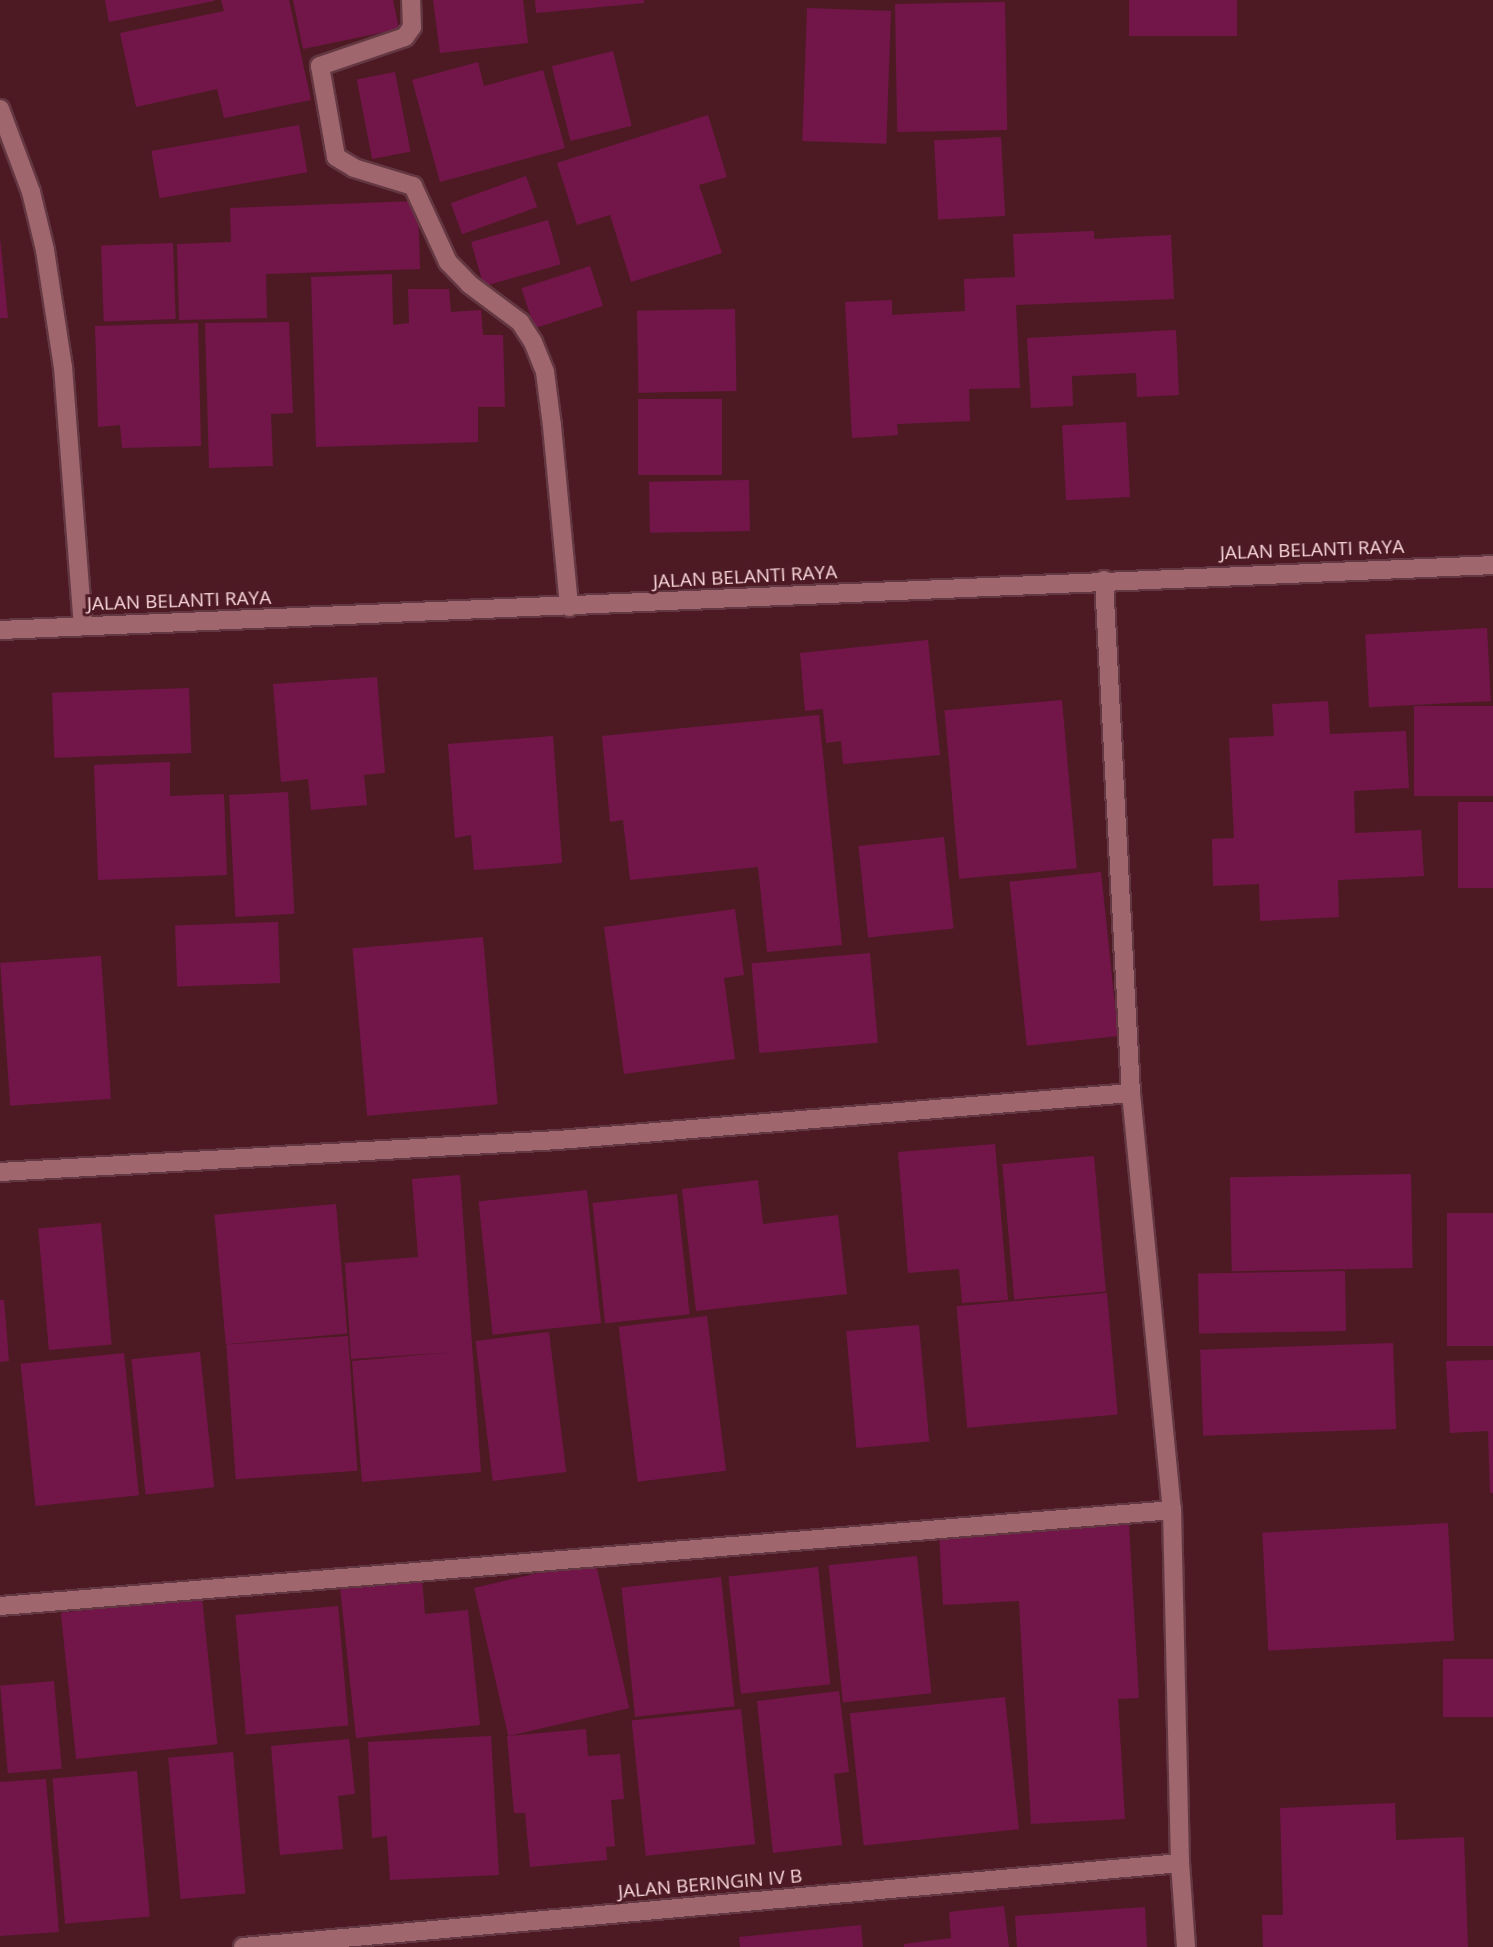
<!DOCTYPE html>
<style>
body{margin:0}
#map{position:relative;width:1493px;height:1947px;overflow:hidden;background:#4d1a24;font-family:"Open Sans",sans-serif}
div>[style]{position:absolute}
.building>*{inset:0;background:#72164a;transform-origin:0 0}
.roads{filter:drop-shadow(2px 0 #643842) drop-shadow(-2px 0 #643842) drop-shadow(0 2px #643842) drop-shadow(0 -2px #643842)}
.street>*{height:18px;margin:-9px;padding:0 9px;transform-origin:9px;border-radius:9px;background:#a0666d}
span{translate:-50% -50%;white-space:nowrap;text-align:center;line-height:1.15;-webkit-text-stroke:6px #4d1a24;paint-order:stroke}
.street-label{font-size:19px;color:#f8d6d9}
</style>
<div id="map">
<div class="building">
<div style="clip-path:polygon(105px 0,214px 0,214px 1px,109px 22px)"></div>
<div style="clip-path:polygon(221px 0,289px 0,311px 100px,224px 118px,217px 89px,136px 107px,120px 33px,224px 11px)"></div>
<div style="clip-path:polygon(293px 0,393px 0,399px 29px,303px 49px)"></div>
<div style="clip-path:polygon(433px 0,523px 0,528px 43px,440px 53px)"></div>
<div style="clip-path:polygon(535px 0,644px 0,644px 3px,536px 13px)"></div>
<div style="left:1129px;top:0;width:108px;height:36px"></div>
<div style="left:1005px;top:2px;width:128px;height:110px;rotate:89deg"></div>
<div style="left:807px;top:8px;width:84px;height:133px;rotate:2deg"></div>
<div style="left:613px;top:51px;width:77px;height:63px;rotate:76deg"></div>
<div style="clip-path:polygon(478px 62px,484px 86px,543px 70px,565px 148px,440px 182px,412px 80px)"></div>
<div style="left:395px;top:72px;width:81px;height:39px;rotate:79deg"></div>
<div style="clip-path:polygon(708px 115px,727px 177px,699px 185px,722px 253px,631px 282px,610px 215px,577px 225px,557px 163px)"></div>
<div style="left:299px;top:125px;width:48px;height:150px;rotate:80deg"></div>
<div style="left:1001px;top:137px;width:79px;height:67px;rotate:87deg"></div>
<div style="left:526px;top:176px;width:33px;height:80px;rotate:70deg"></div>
<div style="clip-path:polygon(418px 201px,420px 269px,266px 274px,267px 318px,179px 320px,177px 244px,231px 242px,230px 208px)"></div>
<div style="left:548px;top:220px;width:46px;height:80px;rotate:74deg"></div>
<div style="clip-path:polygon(1094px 231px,1094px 239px,1171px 235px,1174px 299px,1016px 305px,1020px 388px,969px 389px,970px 421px,897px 424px,898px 435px,852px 438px,845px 302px,892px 300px,892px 315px,965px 311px,964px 279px,1015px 277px,1013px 234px)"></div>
<div style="clip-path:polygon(0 238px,8px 318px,0 318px)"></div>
<div style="left:173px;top:243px;width:76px;height:72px;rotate:88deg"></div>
<div style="left:590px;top:266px;width:42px;height:72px;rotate:72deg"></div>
<div style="clip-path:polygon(392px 274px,393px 325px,409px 323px,408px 289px,449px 289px,451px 312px,481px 310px,483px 335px,503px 335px,505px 407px,478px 407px,478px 442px,316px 447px,311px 277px)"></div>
<div style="left:735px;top:309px;width:82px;height:98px;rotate:89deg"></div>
<div style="clip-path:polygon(289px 322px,293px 413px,271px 414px,273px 466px,209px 468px,205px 323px)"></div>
<div style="clip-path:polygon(198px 323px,201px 446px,122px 448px,120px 425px,98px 427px,95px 326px)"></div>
<div style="clip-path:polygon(1176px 330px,1179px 395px,1137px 397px,1136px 373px,1072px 376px,1073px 406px,1031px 408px,1027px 338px)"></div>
<div style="left:722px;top:399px;width:76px;height:84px;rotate:90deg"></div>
<div style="left:1126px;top:422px;width:75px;height:64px;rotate:87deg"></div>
<div style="left:749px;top:480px;width:51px;height:100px;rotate:89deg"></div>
<div style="left:1487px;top:628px;width:73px;height:122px;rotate:87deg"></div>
<div style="clip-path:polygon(928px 640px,940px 755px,843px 764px,841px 741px,826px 743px,823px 709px,805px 711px,800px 653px)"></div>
<div style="clip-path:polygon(377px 677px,385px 773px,364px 775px,367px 805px,311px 810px,308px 779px,281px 782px,273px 684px)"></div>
<div style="left:189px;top:688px;width:65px;height:137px;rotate:88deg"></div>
<div style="left:1062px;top:700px;width:169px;height:118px;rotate:85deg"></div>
<div style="clip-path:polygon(1328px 701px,1330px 734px,1406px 731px,1409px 788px,1354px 791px,1355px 833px,1421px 830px,1424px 876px,1338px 880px,1339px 917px,1260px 921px,1259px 884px,1213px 886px,1212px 839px,1234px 838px,1229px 738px,1274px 736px,1272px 704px)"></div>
<div style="left:1493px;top:706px;width:90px;height:79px;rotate:90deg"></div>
<div style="clip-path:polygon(819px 715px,842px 945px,767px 952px,758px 867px,630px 880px,623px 820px,610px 822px,602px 736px)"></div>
<div style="clip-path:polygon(553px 736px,562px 863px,474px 870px,471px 835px,455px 838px,448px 744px)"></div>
<div style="clip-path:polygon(170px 762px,170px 796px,224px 794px,227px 875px,98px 880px,94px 765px)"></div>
<div style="left:288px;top:792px;width:122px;height:59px;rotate:87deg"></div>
<div style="left:1493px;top:802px;width:86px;height:35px;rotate:90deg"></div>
<div style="left:944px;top:837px;width:92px;height:86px;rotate:84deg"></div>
<div style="left:1101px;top:872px;width:165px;height:92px;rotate:84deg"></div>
<div style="clip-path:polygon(735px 909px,744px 975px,724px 978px,735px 1059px,624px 1074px,604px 927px)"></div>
<div style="left:278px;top:922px;width:61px;height:103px;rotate:88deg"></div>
<div style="left:483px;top:937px;width:168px;height:131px;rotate:85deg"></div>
<div style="left:870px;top:953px;width:90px;height:119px;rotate:85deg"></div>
<div style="left:101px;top:956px;width:143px;height:101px;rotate:86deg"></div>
<div style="clip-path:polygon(995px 1144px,1008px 1300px,962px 1303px,959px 1269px,908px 1273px,898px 1152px)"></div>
<div style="left:1094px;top:1156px;width:136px;height:92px;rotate:85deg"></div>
<div style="left:1411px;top:1174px;width:94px;height:181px;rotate:89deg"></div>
<div style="clip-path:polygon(460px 1175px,481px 1472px,362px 1482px,352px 1361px,454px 1352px,351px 1359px,345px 1263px,418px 1257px,412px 1179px)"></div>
<div style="clip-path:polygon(758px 1180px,763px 1224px,838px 1215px,847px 1294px,696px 1311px,682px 1189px)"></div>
<div style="left:587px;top:1190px;width:134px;height:109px;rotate:84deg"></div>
<div style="left:677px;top:1194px;width:121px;height:85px;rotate:84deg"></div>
<div style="left:336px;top:1204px;width:130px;height:122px;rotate:85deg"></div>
<div style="left:1493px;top:1213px;width:133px;height:46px;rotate:90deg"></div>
<div style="left:101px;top:1223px;width:122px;height:63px;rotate:85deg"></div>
<div style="left:1345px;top:1271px;width:60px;height:147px;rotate:89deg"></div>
<div style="left:1107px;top:1293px;width:122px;height:151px;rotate:85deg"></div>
<div style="clip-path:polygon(0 1300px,4px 1300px,9px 1361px,0 1362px)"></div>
<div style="left:707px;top:1316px;width:156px;height:89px;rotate:83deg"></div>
<div style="left:919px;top:1325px;width:117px;height:73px;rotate:85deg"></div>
<div style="left:549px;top:1332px;width:141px;height:74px;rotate:83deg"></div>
<div style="left:348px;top:1336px;width:135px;height:122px;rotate:86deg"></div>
<div style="left:1393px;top:1343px;width:86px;height:193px;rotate:88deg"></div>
<div style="left:200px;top:1352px;width:136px;height:69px;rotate:84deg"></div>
<div style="left:124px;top:1353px;width:143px;height:104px;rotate:84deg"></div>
<div style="clip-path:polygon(1493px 1360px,1493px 1493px,1490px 1493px,1488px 1431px,1450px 1433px,1446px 1361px)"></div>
<div style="left:1448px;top:1523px;width:118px;height:186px;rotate:87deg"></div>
<div style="clip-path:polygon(1129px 1524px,1139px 1698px,1118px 1699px,1125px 1819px,1031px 1824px,1019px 1601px,943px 1605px,939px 1534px)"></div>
<div style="left:917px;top:1556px;width:138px;height:89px;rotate:84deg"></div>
<div style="left:595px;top:1560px;width:152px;height:124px;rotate:77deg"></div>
<div style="left:818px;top:1567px;width:118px;height:90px;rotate:84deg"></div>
<div style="left:721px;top:1577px;width:130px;height:100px;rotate:84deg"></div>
<div style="clip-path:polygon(422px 1578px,425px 1614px,468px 1610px,480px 1725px,356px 1738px,340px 1587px)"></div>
<div style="left:202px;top:1598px;width:147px;height:142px;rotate:84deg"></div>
<div style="left:338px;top:1606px;width:120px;height:103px;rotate:85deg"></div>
<div style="left:1493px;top:1659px;width:58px;height:50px;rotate:90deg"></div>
<div style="left:54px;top:1681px;width:88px;height:54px;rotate:85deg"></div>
<div style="clip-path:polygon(839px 1691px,849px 1772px,834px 1774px,842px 1845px,773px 1853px,757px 1701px)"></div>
<div style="left:1005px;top:1697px;width:133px;height:156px;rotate:84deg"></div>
<div style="left:741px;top:1709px;width:136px;height:110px;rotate:84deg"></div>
<div style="clip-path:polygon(586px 1729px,588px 1756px,620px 1754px,624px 1799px,611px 1800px,615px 1846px,606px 1847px,607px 1860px,530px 1867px,525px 1813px,514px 1813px,507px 1736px)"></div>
<div style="clip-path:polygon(491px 1736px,499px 1875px,390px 1880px,387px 1836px,372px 1838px,368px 1742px)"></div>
<div style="clip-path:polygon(349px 1739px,355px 1794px,338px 1796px,343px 1849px,280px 1855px,271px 1746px)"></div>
<div style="left:233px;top:1752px;width:142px;height:65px;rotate:85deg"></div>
<div style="left:137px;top:1771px;width:146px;height:85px;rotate:85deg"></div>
<div style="clip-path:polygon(46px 1779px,59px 1932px,0 1936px,0 1782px)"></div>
<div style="clip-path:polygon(1395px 1803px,1396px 1840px,1464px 1837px,1468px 1947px,1263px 1947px,1262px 1915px,1283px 1915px,1280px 1808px)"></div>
<div style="clip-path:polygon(1004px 1906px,1009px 1947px,904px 1947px,904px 1944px,951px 1938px,949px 1912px)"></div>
<div style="clip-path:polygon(1145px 1907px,1147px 1947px,1017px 1947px,1015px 1916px)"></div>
<div style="clip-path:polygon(861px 1925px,863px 1947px,740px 1947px,739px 1937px)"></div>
</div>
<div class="roads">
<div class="street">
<div style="left:411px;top:0;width:27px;rotate:88deg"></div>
<div style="left:412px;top:27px;width:12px;rotate:125deg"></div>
<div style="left:405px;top:37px;width:90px;rotate:161.2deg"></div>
<div style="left:320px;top:66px;width:92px;rotate:80deg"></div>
<div style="left:336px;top:157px;width:21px;rotate:31deg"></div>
<div style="left:354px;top:168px;width:62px;rotate:17deg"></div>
<div style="left:413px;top:186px;width:84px;rotate:65.3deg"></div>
<div style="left:448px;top:262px;width:30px;rotate:46deg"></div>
<div style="left:469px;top:284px;width:64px;rotate:36.7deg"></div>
<div style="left:520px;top:322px;width:24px;rotate:57deg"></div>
<div style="left:533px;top:342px;width:32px;rotate:68deg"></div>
<div style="left:545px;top:372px;width:54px;rotate:82.6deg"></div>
<div style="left:552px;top:426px;width:182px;rotate:84.6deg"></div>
<div style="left:0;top:109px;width:89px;rotate:69.5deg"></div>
<div style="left:31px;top:192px;width:60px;rotate:76.4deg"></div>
<div style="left:45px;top:250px;width:118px;rotate:81.3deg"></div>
<div style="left:63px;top:367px;width:259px;rotate:85.6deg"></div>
<div style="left:1104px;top:580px;width:514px;rotate:86.99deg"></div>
<div style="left:1131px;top:1093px;width:419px;rotate:84.4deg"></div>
<div style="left:1172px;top:1510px;width:353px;rotate:88.7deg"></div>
<div style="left:1180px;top:1863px;width:84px;rotate:85.9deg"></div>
<div style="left:0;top:630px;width:1494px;rotate:-2.49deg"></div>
<div style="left:0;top:1172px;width:559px;rotate:-3.28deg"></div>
<div style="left:558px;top:1140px;width:575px;rotate:-4.69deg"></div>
<div style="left:0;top:1606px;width:1176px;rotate:-4.68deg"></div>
<div style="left:243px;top:1947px;width:941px;rotate:-5.12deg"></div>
</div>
</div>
<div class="street-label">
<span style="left:1312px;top:550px;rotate:-2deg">JALAN BELANTI RAYA</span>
<span style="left:745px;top:577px;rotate:-3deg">JALAN BELANTI RAYA</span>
<span style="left:179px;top:601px;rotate:-2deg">JALAN BELANTI RAYA</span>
<span style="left:710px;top:1884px;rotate:-5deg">JALAN BERINGIN IV B</span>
</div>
</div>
